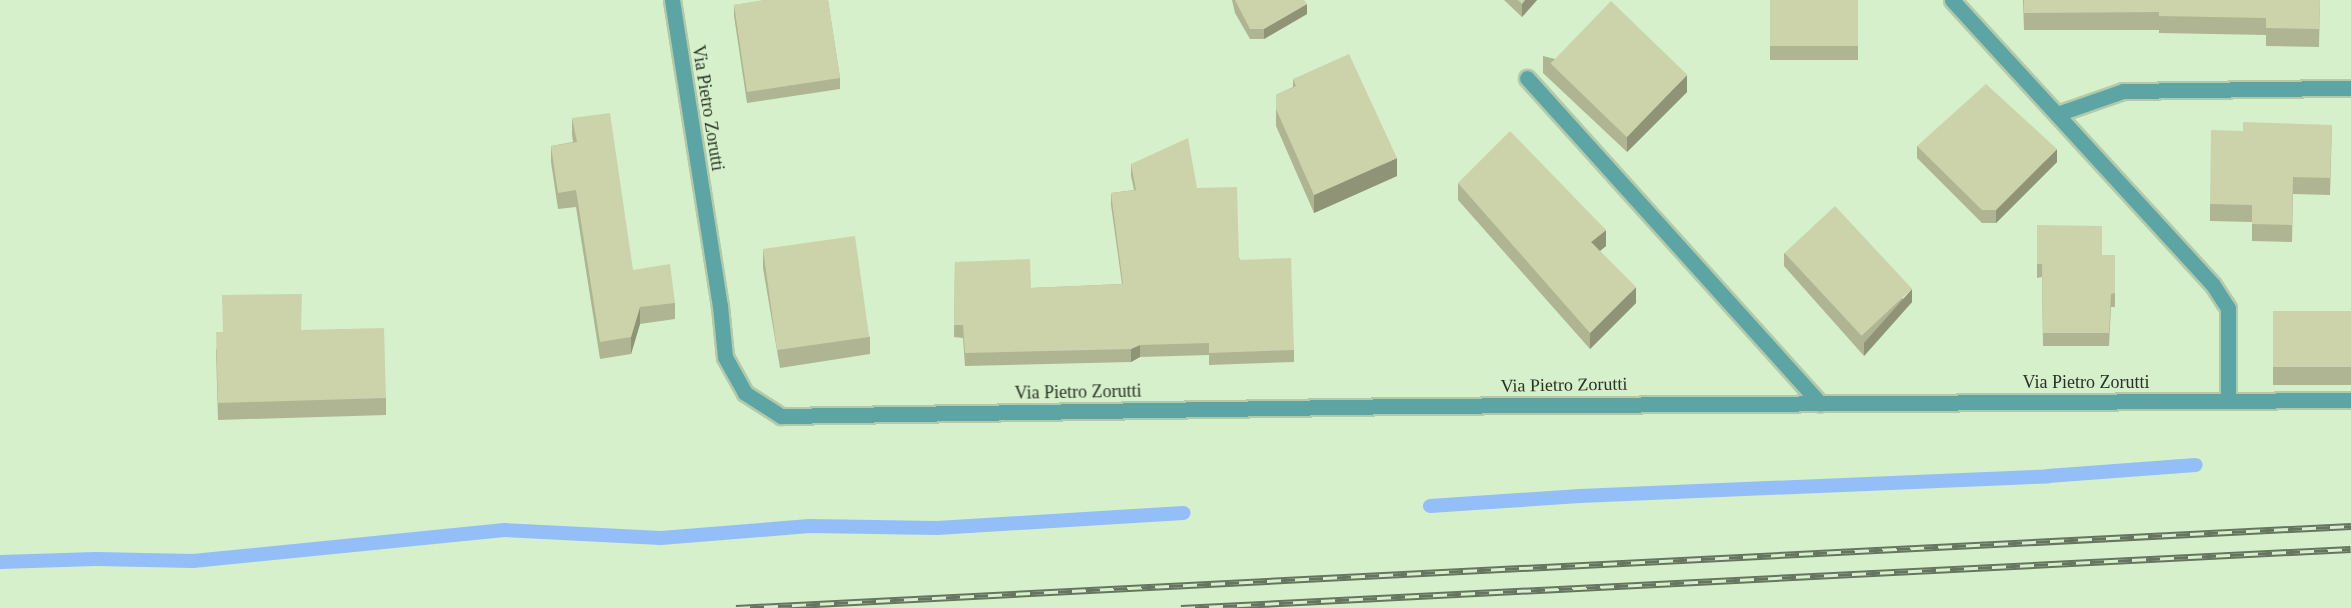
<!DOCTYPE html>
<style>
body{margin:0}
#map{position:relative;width:2351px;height:608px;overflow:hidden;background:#d6f0cb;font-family:"Times New Roman",serif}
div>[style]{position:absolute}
.stream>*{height:14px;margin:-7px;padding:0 7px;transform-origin:7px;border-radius:7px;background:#94bef8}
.roads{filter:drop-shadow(2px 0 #b3caaa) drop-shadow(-2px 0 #b3caaa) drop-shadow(0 2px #b3caaa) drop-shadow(0 -2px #b3caaa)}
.minor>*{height:15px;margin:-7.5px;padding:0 7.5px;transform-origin:7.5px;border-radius:7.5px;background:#5da4a4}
.rail>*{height:7px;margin-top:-3.5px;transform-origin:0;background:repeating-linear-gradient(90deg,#d6f0cb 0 14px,#65755f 0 28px);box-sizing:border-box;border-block:2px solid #65755f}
.wall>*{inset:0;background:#afb592;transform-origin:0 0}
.shaded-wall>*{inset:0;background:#8f9477}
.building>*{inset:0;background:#ccd3aa;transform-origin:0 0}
span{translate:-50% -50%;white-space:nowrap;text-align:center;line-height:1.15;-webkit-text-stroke:4.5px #d6f0cb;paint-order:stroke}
.street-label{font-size:18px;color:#283224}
</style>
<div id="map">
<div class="stream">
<div style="left:1430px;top:506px;width:150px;rotate:-3.8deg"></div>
<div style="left:1580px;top:496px;width:468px;rotate:-2.4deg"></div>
<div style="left:2048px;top:476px;width:148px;rotate:-4.3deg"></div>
<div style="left:0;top:562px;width:96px;rotate:-1.8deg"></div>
<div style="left:96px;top:559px;width:97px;rotate:1.2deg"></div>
<div style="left:193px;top:561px;width:313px;rotate:-5.7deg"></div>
<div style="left:504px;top:530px;width:157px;rotate:2.9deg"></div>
<div style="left:661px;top:538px;width:149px;rotate:-4.6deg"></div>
<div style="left:810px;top:526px;width:127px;rotate:0.9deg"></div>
<div style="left:937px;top:528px;width:247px;rotate:-3.5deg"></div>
</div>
<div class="roads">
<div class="minor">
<div style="left:672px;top:0;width:310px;rotate:81.1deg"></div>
<div style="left:720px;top:306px;width:51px;rotate:84.4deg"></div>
<div style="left:725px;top:357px;width:41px;rotate:60.9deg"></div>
<div style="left:745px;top:393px;width:43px;rotate:32.6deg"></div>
<div style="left:781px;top:416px;width:621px;rotate:-0.92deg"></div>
<div style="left:1402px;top:406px;width:949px;rotate:-0.36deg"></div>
<div style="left:1952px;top:0;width:386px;rotate:47.5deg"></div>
<div style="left:2213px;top:285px;width:27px;rotate:57deg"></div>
<div style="left:2228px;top:308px;width:93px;rotate:90deg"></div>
<div style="left:1527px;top:78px;width:438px;rotate:48deg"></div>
<div style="left:2057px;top:114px;width:70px;rotate:-19.2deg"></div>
<div style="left:2123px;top:91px;width:228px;rotate:-0.8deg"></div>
</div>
</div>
<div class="rail">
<div style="left:736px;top:608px;width:1617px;rotate:-2.91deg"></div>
<div style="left:1181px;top:608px;width:1171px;rotate:-2.89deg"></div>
</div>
<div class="wall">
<div style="clip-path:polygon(762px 0,828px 0,840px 78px,840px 89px,747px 103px,734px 16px,734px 5px,762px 1px)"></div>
<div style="clip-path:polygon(1232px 0,1304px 0,1307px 14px,1264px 39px,1250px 39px,1235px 13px)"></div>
<div style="clip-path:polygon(1504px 0,1537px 0,1522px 17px)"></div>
<div style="left:1770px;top:0;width:88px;height:60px"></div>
<div style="clip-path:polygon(2023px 0,2320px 0,2319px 47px,2266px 46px,2266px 35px,2159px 33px,2159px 30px,2024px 30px)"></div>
<div style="clip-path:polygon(1543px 56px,1687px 92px,1627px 152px,1543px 73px)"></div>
<div style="clip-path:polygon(1293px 79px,1397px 176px,1314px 213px,1276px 126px,1276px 95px,1293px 87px)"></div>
<div style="clip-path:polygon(572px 118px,633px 270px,675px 303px,675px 319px,640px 324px,631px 354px,600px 359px,576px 207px,558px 209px,551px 162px,551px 146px,573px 142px,572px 135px)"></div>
<div style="clip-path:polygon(2332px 125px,2330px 195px,2293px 194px,2292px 242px,2252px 241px,2252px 222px,2210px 221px,2210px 204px,2243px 131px)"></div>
<div style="clip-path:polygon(1917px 146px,2057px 162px,1996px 223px,1982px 223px,1917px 158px)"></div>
<div style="clip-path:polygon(1131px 164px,1197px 188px,1294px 350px,1294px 362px,1209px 365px,1209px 355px,1140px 357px,1131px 362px,965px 366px,963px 338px,954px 337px,955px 262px,1031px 288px,1122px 284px,1111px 205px,1111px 193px,1134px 190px,1131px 176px)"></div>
<div style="clip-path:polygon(1458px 183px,1606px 246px,1600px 251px,1636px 303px,1590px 349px,1458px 200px)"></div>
<div style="clip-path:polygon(2037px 225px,2102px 255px,2115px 255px,2115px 307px,2111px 307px,2109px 346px,2043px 346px,2042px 277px,2037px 278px)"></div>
<div style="clip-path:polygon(763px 251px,870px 337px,870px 354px,780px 368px,763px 268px)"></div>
<div style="clip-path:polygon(1784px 253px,1912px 302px,1864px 356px,1784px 266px)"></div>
<div style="left:2351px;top:311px;width:74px;height:78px;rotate:90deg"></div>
<div style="clip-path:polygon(302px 330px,386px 398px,386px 415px,218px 420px,216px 350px,223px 332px)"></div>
</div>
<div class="shaded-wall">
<div style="clip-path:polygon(1525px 0,1537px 0,1522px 17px,1522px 4px)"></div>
<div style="clip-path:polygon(1307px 4px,1307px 14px,1264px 39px,1264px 29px)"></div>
<div style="clip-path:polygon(1687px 75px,1687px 92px,1627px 152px,1627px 135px)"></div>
<div style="clip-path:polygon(2057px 149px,2057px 162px,1996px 223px,1996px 210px)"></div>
<div style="clip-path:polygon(1397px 158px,1397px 176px,1314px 213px,1314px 195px)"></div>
<div style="clip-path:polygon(1606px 230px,1606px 246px,1591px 258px,1591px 242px)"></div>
<div style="clip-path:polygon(1636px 287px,1636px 303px,1590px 349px,1590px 333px)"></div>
<div style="clip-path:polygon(1912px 289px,1912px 302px,1864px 356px,1864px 343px)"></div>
<div style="clip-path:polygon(640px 307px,640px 324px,631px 354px,631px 337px)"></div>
<div style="clip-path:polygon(1140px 345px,1140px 357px,1131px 362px,1131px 349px)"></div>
</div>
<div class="building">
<div style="clip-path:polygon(763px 0,828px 0,840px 78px,747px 92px,734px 5px)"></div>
<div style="clip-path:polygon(1235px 0,1304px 0,1307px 4px,1264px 29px,1250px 29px)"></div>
<div style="clip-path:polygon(1518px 0,1525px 0,1522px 4px)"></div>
<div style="left:1770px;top:0;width:88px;height:46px"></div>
<div style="clip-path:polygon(2024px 0,2320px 0,2319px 29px,2266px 28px,2266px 18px,2159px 16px,2159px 12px,2024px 13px)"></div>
<div style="left:1611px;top:1px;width:106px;height:87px;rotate:44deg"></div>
<div style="clip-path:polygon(1349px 54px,1397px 158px,1314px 195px,1276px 109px,1276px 95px,1296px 86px,1293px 79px)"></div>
<div style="clip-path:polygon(1986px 84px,2057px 149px,1996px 210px,1982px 210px,1917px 146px)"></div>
<div style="clip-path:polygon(610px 113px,633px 270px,670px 264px,675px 303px,640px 307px,631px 337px,600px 342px,576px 190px,558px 193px,551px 146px,577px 142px,572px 118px)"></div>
<div style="clip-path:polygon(2243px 122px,2332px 125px,2330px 178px,2293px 177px,2292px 225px,2252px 224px,2252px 205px,2210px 204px,2211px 130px,2243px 131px)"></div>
<div style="clip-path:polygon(1510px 131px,1606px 230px,1591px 242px,1636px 287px,1590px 333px,1458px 183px)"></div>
<div style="clip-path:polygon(1188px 138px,1197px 188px,1237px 187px,1239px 260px,1291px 258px,1294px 350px,1209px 353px,1209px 343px,1140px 345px,1131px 349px,965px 353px,963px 325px,954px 325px,955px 262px,1030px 259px,1031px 288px,1123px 284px,1111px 193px,1136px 190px,1131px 164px)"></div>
<div style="left:1835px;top:206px;width:113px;height:69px;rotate:47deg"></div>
<div style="clip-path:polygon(2037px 225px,2102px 226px,2102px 255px,2115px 255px,2115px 293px,2111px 294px,2109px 333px,2043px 333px,2042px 264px,2037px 264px)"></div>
<div style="left:855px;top:236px;width:102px;height:93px;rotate:82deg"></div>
<div style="clip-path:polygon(302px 294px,301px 330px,384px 328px,386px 398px,218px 403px,216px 332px,223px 332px,222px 295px)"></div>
<div style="left:2351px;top:311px;width:56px;height:78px;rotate:90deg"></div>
</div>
<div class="street-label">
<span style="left:708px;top:108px;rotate:81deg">Via Pietro Zorutti</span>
<span style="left:2086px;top:382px">Via Pietro Zorutti</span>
<span style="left:1564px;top:385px;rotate:-1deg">Via Pietro Zorutti</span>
<span style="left:1078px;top:392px;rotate:-1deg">Via Pietro Zorutti</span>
</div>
</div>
